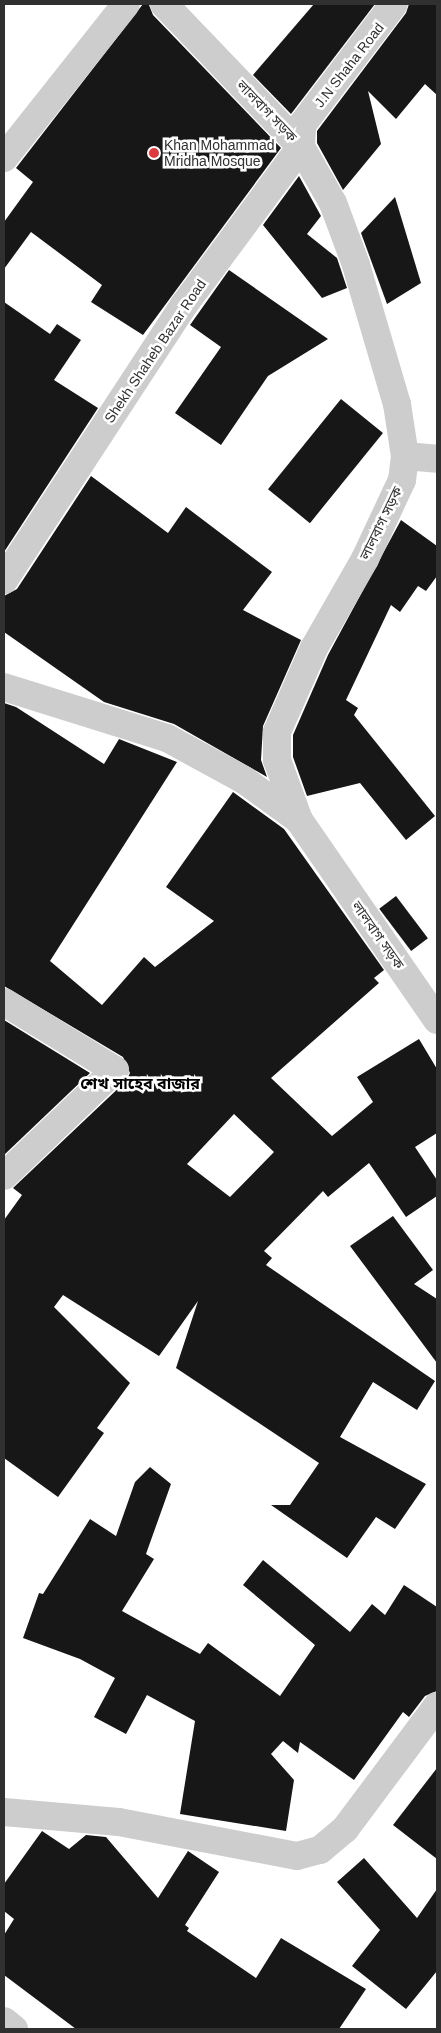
<!DOCTYPE html>
<meta charset="utf-8">
<style>
body{margin:0}
#map{position:relative;width:441px;height:2033px;overflow:hidden;background:#fff;font-family:Arial,"Noto Sans Bengali",sans-serif}
div>[style]{position:absolute}
.building>*{inset:0;background:#171717;transform-origin:0 0}
.minor>*{height:28px;margin:-14px;padding:0 14px;transform-origin:14px;border-radius:14px;background:#cdcdcd}
.tertiary>*{height:28px;margin:-14px;padding:0 14px;transform-origin:14px;border-radius:14px;background:#cdcdcd}
.dots>*{width:14px;height:14px;translate:-50% -50%;box-sizing:border-box;border:2px solid #fff;border-radius:50%}
span{translate:-50% -50%;white-space:nowrap;text-align:center;line-height:1.15;-webkit-text-stroke:5px #fff;paint-order:stroke}
.street-label{font-size:14px;color:#303030}
.poi-label{font-size:14px;color:#303030}
.left{translate:0 -50%;text-align:left}
.quarter-label{font-size:16px;color:#000;font-weight:700}
.frame{position:absolute;inset:0;border:5px solid #303030;pointer-events:none}
</style>
<div id="map">
<div class="building">
<div style="clip-path:polygon(143px 4px,149px 5px,153px 15px,281px 148px,143px 335px,91px 302px,102px 285px,31px 232px,4px 269px,4px 222px,33px 182px,16px 168px)"></div>
<div style="clip-path:polygon(314px 4px,375px 4px,291px 114px,253px 75px)"></div>
<div style="clip-path:polygon(409px 4px,437px 4px,437px 95px,425px 84px,396px 119px,368px 91px,381px 144px,343px 190px,317px 143px,317px 131px,406px 13px)"></div>
<div style="clip-path:polygon(299px 176px,321px 216px,307px 234px,337px 258px,347px 288px,322px 298px,263px 225px)"></div>
<div style="clip-path:polygon(395px 197px,421px 283px,387px 304px,361px 233px)"></div>
<div style="clip-path:polygon(229px 270px,328px 339px,268px 376px,221px 445px,175px 413px,221px 347px,190px 325px)"></div>
<div style="clip-path:polygon(4px 302px,50px 334px,57px 324px,81px 340px,54px 380px,98px 408px,4px 552px)"></div>
<div style="left:341px;top:399px;width:54px;height:116px;rotate:39deg"></div>
<div style="clip-path:polygon(91px 476px,168px 533px,186px 507px,272px 572px,243px 610px,301px 640px,263px 726px,261px 760px,267px 777px,174px 724px,104px 702px,4px 632px,4px 596px,17px 589px)"></div>
<div style="clip-path:polygon(401px 520px,437px 546px,437px 576px,426px 591px,418px 586px,400px 612px,391px 605px,346px 700px,358px 708px,354px 715px,435px 816px,406px 840px,360px 783px,307px 796px,293px 757px,293px 735px,328px 655px)"></div>
<div style="clip-path:polygon(evenodd,4px 703px,16px 707px,104px 764px,119px 739px,177px 762px,50px 961px,102px 1005px,144px 957px,155px 967px,214px 921px,166px 887px,233px 792px,284px 829px,384px 970px,374px 978px,379px 983px,271px 1078px,332px 1136px,373px 1102px,357px 1077px,419px 1039px,437px 1069px,437px 1133px,415px 1147px,437px 1180px,437px 1196px,406px 1217px,369px 1163px,328px 1197px,323px 1191px,264px 1251px,272px 1258px,266px 1265px,435px 1381px,417px 1410px,373px 1382px,340px 1437px,426px 1484px,395px 1529px,376px 1517px,347px 1558px,271px 1505px,290px 1505px,319px 1463px,176px 1368px,198px 1301px,159px 1356px,63px 1295px,54px 1307px,130px 1383px,97px 1428px,104px 1433px,58px 1497px,4px 1458px,4px 1220px,22px 1195px,13px 1188px,126px 1081px,130px 1073px,123px 1057px,4px 986px,4px 703px,234px 1114px,274px 1152px,230px 1197px,187px 1164px,234px 1114px)"></div>
<div style="left:396px;top:896px;width:53px;height:21px;rotate:53deg"></div>
<div style="clip-path:polygon(4px 1020px,90px 1073px,4px 1155px)"></div>
<div style="clip-path:polygon(393px 1216px,433px 1270px,414px 1284px,437px 1299px,437px 1363px,350px 1246px)"></div>
<div style="clip-path:polygon(150px 1467px,171px 1484px,146px 1554px,154px 1559px,122px 1611px,200px 1654px,208px 1643px,280px 1696px,315px 1645px,243px 1585px,263px 1560px,350px 1632px,372px 1604px,385px 1615px,404px 1585px,437px 1607px,437px 1691px,425px 1696px,409px 1717px,403px 1712px,354px 1780px,300px 1742px,298px 1753px,283px 1741px,271px 1754px,294px 1780px,286px 1831px,180px 1814px,195px 1721px,147px 1695px,126px 1734px,94px 1717px,115px 1678px,80px 1659px,23px 1638px,39px 1593px,43px 1594px,90px 1519px,116px 1536px,135px 1482px)"></div>
<div style="clip-path:polygon(437px 1768px,437px 1859px,393px 1825px)"></div>
<div style="clip-path:polygon(42px 1831px,69px 1849px,86px 1835px,106px 1837px,158px 1898px,188px 1851px,219px 1872px,185px 1925px,189px 1928px,187px 1931px,256px 1978px,281px 1938px,366px 1989px,339px 2029px,76px 2029px,4px 1975px,4px 1935px,14px 1919px,4px 1911px,4px 1884px)"></div>
<div style="clip-path:polygon(364px 1858px,417px 1918px,437px 1889px,437px 1971px,406px 2009px,352px 1966px,380px 1930px,337px 1882px)"></div>
</div>
<div class="minor">
<div style="left:4px;top:158px;width:196px;rotate:-51.6deg"></div>
<div style="left:405px;top:456px;width:32px;rotate:5deg"></div>
<div style="left:4px;top:580px;width:329px;rotate:-56.8deg"></div>
<div style="left:184px;top:305px;width:197px;rotate:-53.5deg"></div>
<div style="left:301px;top:147px;width:22px;rotate:-87deg"></div>
<div style="left:302px;top:125px;width:152px;rotate:-52.8deg"></div>
<div style="left:4px;top:687px;width:171px;rotate:17.4deg"></div>
<div style="left:167px;top:738px;width:88px;rotate:28.6deg"></div>
<div style="left:244px;top:780px;width:68px;rotate:36deg"></div>
<div style="left:4px;top:1002px;width:130px;rotate:31.5deg"></div>
<div style="left:115px;top:1070px;width:153px;rotate:136.3deg"></div>
<div style="left:4px;top:1812px;width:115px;rotate:5deg"></div>
<div style="left:119px;top:1822px;width:181px;rotate:10.8deg"></div>
<div style="left:297px;top:1856px;width:24px;rotate:-15deg"></div>
<div style="left:320px;top:1850px;width:33px;rotate:-40deg"></div>
<div style="left:345px;top:1829px;width:154px;rotate:-53.2deg"></div>
<div style="left:4px;top:2021px;width:13px;rotate:39deg"></div>
</div>
<div class="tertiary">
<div style="left:164px;top:4px;width:198px;rotate:46.2deg"></div>
<div style="left:301px;top:147px;width:64px;rotate:60.3deg"></div>
<div style="left:333px;top:203px;width:66px;rotate:69.6deg"></div>
<div style="left:356px;top:265px;width:145px;rotate:73.6deg"></div>
<div style="left:397px;top:404px;width:53px;rotate:81.3deg"></div>
<div style="left:405px;top:456px;width:24px;rotate:97deg"></div>
<div style="left:402px;top:480px;width:87px;rotate:115.1deg"></div>
<div style="left:365px;top:559px;width:103px;rotate:119.8deg"></div>
<div style="left:314px;top:648px;width:92px;rotate:113.8deg"></div>
<div style="left:277px;top:732px;width:28px;rotate:90deg"></div>
<div style="left:277px;top:760px;width:64px;rotate:69.9deg"></div>
<div style="left:299px;top:820px;width:243px;rotate:55.4deg"></div>
</div>
<div class="dots">
<div style="left:154px;top:153px;background:#de3a3e"></div>
</div>
<div class="street-label">
<span style="left:349px;top:65px;rotate:-52deg">J.N Shaha Road</span>
<span style="left:267px;top:111px;rotate:46deg">লালবাগ সড়ক</span>
<span style="left:155px;top:351px;rotate:-56deg">Shekh Shaheb Bazar Road</span>
<span style="left:381px;top:523px;rotate:-64deg">লালবাগ সড়ক</span>
<span style="left:378px;top:935px;rotate:55deg">লালবাগ সড়ক</span>
</div>
<div class="poi-label">
<span class="left" style="left:164px;top:153px">Khan Mohammad<br>Mridha Mosque</span>
</div>
<div class="quarter-label">
<span style="left:140px;top:1084px">শেখ সাহেব বাজার</span>
</div>
<div class="frame"></div>
</div>
